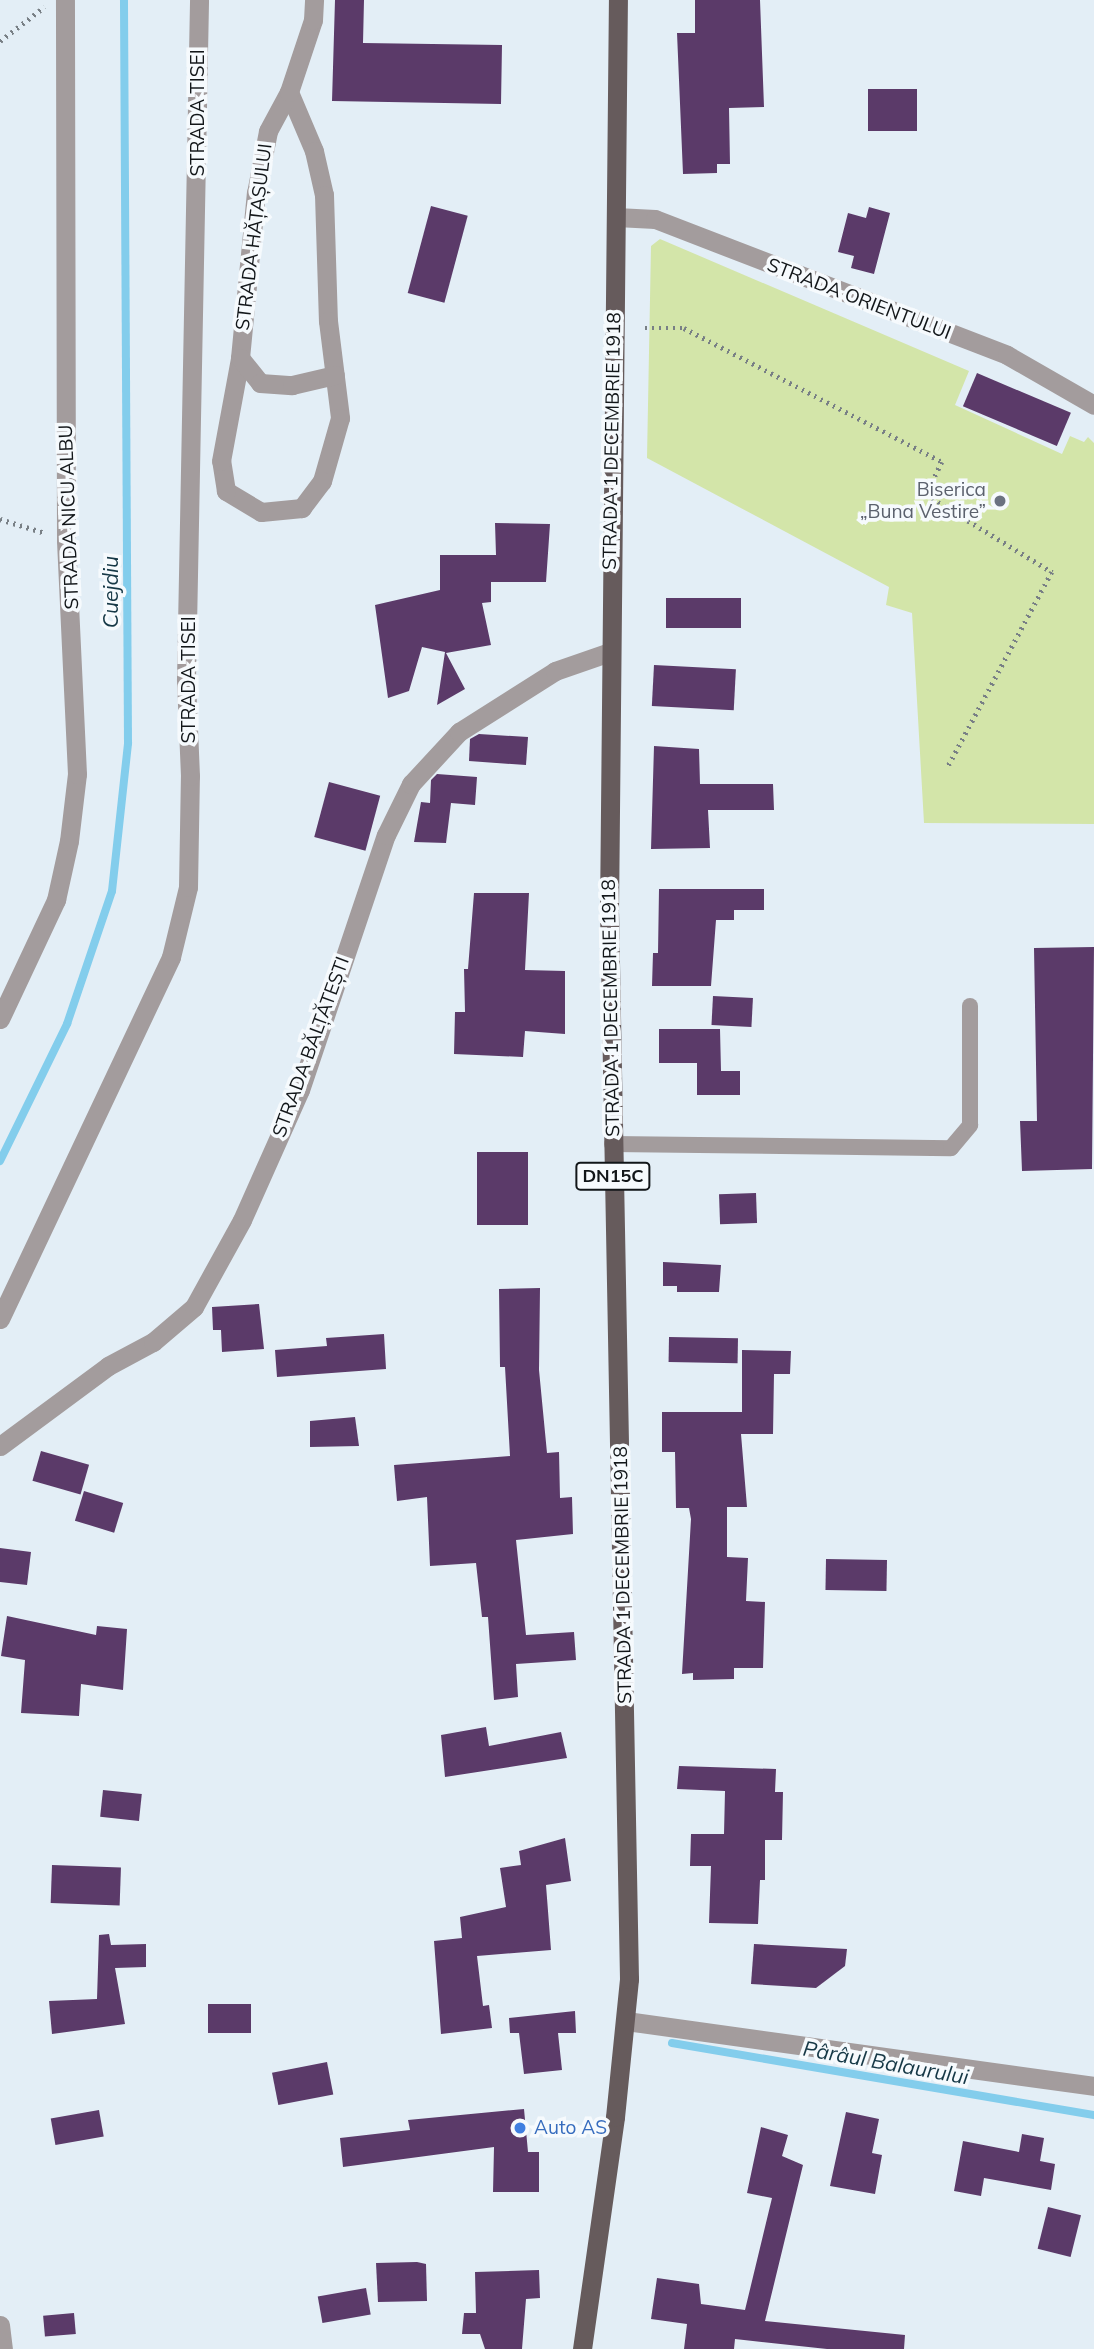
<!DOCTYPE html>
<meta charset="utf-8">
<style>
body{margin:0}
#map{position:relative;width:1094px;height:2349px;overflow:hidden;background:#e3eef6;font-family:Mulish,sans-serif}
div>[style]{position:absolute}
.green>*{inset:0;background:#d3e5a9}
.stream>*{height:8px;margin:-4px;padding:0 4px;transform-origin:4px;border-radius:4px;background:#83cdec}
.building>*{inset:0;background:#5b3a69;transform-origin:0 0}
.path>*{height:4.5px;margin-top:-2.25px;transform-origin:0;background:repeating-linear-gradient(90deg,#787f85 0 2px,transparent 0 7px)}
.service>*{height:16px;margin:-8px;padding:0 8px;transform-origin:8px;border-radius:8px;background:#a39c9d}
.minor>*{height:19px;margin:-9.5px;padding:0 9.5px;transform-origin:9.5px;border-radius:9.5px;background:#a39c9d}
.primary>*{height:19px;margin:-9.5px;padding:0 9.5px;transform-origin:9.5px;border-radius:9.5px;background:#665b5c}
.dots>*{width:19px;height:19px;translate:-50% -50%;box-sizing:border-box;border:4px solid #f6fafd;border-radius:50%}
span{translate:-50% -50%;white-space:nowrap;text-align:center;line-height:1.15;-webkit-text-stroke:7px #f6fafd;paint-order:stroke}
.shield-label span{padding:2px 5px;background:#f6fafd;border:2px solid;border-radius:5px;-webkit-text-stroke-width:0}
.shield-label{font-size:18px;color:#121619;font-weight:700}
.street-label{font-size:19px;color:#121619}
.worship-label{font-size:19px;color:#5b616d}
.right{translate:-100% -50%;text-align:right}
.shop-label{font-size:19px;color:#366cbe}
.left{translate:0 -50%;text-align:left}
.water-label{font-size:21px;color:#163846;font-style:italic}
</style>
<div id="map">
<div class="green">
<div style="clip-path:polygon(660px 239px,969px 371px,955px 405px,1062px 454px,1070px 436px,1084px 442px,1088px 437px,1094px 443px,1094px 824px,924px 823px,912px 613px,886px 605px,889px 587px,647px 458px,651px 246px)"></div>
</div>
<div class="stream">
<div style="left:0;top:1161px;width:153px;rotate:-63.9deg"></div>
<div style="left:67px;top:1024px;width:140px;rotate:-71.3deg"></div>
<div style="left:112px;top:891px;width:149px;rotate:-83.8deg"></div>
<div style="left:128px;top:743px;width:743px;rotate:-90.31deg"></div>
<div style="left:672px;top:2043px;width:428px;rotate:9.7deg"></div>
</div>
<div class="building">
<div style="clip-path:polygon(335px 0,364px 0,363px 43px,502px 45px,501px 104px,332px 101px)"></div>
<div style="clip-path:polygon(695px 0,760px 0,764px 107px,729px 108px,730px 164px,717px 164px,717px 173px,683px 174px,677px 33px,695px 33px)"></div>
<div style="left:868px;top:89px;width:49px;height:42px"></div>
<div style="left:431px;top:206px;width:38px;height:90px;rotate:15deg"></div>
<div style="clip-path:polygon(869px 207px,890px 213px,874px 274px,851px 268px,854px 256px,838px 252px,848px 213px,866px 218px)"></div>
<div style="left:977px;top:373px;width:102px;height:36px;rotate:23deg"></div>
<div style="clip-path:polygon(495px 523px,550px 524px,546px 582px,491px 582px,491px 602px,482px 603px,491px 645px,446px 653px,465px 689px,437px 705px,445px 652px,422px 647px,409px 691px,388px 698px,375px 605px,440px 590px,440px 555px,496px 555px)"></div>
<div style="left:666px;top:598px;width:75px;height:30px"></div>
<div style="left:654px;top:665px;width:82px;height:41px;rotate:3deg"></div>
<div style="clip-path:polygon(479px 734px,528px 737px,526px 765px,469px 761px,470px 739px)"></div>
<div style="clip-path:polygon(654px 746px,699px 749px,700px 784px,773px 784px,774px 810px,708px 810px,710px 848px,651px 849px)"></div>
<div style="clip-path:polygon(437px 774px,477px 777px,475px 805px,451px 803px,446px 843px,414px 842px,421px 802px,430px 803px,431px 780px)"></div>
<div style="left:329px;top:782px;width:53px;height:57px;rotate:15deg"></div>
<div style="clip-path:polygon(659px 889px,764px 889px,764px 910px,734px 910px,734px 920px,716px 920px,711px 986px,652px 986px,653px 953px,658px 953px)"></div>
<div style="clip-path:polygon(474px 893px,529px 893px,525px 970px,565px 971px,565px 1034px,525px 1031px,523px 1057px,454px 1054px,455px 1012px,465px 1012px,464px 969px,468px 969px)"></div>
<div style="clip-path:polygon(1094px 947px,1092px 1169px,1022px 1171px,1020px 1121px,1037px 1121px,1034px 948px)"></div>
<div style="left:713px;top:996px;width:40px;height:29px;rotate:3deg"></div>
<div style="clip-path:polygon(659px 1029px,720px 1029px,721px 1071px,740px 1071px,740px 1095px,697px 1095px,697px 1063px,659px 1063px)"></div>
<div style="left:477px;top:1152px;width:51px;height:73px"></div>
<div style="left:756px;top:1193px;width:30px;height:37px;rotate:88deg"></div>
<div style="clip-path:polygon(663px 1262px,721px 1265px,719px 1292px,677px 1292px,677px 1286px,663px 1286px)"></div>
<div style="clip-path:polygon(540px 1288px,539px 1370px,547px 1453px,559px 1452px,560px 1498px,572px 1497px,573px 1534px,516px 1540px,526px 1635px,574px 1632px,576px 1660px,516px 1664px,518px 1697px,494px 1700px,488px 1617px,482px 1617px,476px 1563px,430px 1566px,427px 1497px,397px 1501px,394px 1465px,510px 1456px,505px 1367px,500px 1367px,499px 1289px)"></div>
<div style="clip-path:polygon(259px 1304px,264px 1349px,222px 1352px,221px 1330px,213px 1330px,212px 1307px)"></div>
<div style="clip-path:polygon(384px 1334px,386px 1369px,277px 1377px,275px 1350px,327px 1346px,326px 1338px)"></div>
<div style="left:669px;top:1337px;width:69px;height:25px;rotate:1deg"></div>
<div style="clip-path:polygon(742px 1350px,791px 1351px,790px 1374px,774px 1374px,773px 1434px,741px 1434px,747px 1507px,727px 1507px,727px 1557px,748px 1558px,746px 1601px,765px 1602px,763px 1668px,734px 1668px,734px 1679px,693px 1680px,693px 1673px,682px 1674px,691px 1519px,689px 1508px,676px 1508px,675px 1452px,662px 1452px,662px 1412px,742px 1412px)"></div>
<div style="clip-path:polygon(355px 1417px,359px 1446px,310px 1447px,310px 1421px)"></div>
<div style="left:41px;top:1451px;width:50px;height:31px;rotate:16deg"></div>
<div style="left:84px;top:1491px;width:41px;height:31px;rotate:17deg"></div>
<div style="clip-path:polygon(0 1548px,31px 1552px,27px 1585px,0 1582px)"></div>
<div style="left:826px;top:1559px;width:61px;height:31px;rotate:1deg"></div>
<div style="clip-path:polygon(7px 1616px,96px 1635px,97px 1626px,127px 1629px,123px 1690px,81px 1684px,79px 1716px,21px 1713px,25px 1660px,1px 1656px)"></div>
<div style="clip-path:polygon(486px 1727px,489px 1746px,561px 1732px,567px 1758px,445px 1777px,441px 1735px)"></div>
<div style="clip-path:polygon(679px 1766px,776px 1769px,775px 1792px,783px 1792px,782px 1840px,765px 1840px,765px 1880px,760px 1880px,758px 1924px,709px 1923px,711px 1866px,690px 1866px,691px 1834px,724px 1834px,725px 1791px,677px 1789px)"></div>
<div style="left:103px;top:1790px;width:39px;height:27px;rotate:6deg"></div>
<div style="clip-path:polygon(565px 1838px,571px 1881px,546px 1885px,551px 1950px,477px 1956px,483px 2006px,489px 2005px,492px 2028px,441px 2034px,434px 1941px,462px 1938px,460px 1917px,506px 1907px,500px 1868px,521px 1865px,519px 1851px)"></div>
<div style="left:52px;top:1865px;width:69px;height:38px;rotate:2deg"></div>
<div style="clip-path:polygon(109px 1934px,111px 1945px,146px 1944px,146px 1967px,115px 1968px,125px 2024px,52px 2034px,49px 2001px,97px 1999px,99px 1935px)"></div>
<div style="clip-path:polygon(754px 1944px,847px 1949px,845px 1966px,816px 1988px,751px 1984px)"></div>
<div style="left:251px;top:2004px;width:29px;height:43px;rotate:90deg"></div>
<div style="clip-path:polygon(575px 2011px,576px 2033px,558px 2033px,562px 2070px,524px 2074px,519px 2033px,510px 2033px,509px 2018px)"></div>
<div style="left:327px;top:2062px;width:33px;height:56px;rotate:79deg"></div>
<div style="clip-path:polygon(524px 2109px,528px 2152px,539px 2152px,539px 2192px,493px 2192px,494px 2147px,343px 2167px,340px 2138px,410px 2130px,408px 2120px)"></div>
<div style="left:99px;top:2110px;width:27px;height:49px;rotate:80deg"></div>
<div style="clip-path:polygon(846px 2112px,879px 2119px,872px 2153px,882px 2155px,875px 2194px,830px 2186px)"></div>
<div style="clip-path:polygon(761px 2127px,788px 2135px,782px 2156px,803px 2165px,765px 2321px,905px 2335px,904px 2349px,827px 2349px,735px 2339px,734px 2349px,684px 2349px,687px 2324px,651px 2319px,657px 2278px,699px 2284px,701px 2304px,745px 2310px,772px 2198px,747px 2193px)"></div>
<div style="clip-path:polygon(1022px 2134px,1044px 2138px,1040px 2161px,1055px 2164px,1051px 2190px,984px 2178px,981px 2196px,954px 2191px,963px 2141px,1019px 2152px)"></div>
<div style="left:1048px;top:2207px;width:34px;height:43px;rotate:14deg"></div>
<div style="clip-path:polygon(417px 2262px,426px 2264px,427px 2301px,378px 2302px,376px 2263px)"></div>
<div style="clip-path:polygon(539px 2270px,540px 2298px,526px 2299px,522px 2349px,485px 2349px,480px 2334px,462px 2334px,464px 2313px,476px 2313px,475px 2272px)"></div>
<div style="left:366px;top:2288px;width:27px;height:49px;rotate:80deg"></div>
<div style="left:74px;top:2313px;width:21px;height:31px;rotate:85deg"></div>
</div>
<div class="path">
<div style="left:0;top:41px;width:56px;rotate:-37.7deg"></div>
<div style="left:645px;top:328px;width:39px"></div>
<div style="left:684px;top:328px;width:291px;rotate:27.4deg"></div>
<div style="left:942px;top:462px;width:37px;rotate:116deg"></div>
<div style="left:926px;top:495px;width:148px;rotate:31.4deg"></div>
<div style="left:1052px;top:572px;width:223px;rotate:118.1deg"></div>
<div style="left:0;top:519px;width:47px;rotate:17.3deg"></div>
</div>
<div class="service">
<div style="left:612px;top:1144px;width:339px;rotate:0.7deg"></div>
<div style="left:951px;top:1148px;width:30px;rotate:-50deg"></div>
<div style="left:970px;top:1125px;width:119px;rotate:-90deg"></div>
</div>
<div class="minor">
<div style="left:289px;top:92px;width:64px;rotate:67deg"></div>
<div style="left:314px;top:151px;width:45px;rotate:77.2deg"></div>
<div style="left:324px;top:195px;width:126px;rotate:88.2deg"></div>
<div style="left:328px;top:321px;width:98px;rotate:82.9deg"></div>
<div style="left:340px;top:418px;width:66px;rotate:105.9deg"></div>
<div style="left:322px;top:481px;width:34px;rotate:127deg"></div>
<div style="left:302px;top:508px;width:41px;rotate:174.4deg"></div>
<div style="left:261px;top:512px;width:41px;rotate:-149deg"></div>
<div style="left:226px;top:491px;width:30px;rotate:-99deg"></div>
<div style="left:221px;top:461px;width:105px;rotate:-79.5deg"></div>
<div style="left:240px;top:358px;width:166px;rotate:-84.5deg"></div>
<div style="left:256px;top:193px;width:63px;rotate:-79deg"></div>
<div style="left:268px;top:131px;width:44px;rotate:-61.7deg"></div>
<div style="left:289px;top:92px;width:76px;rotate:-71.6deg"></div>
<div style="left:313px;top:20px;width:20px;rotate:-87deg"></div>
<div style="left:616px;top:217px;width:39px;rotate:3deg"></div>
<div style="left:655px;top:219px;width:377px;rotate:21.1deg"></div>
<div style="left:1007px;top:355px;width:100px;rotate:29.9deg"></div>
<div style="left:240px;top:358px;width:32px;rotate:51deg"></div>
<div style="left:260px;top:383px;width:32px;rotate:4deg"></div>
<div style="left:292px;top:385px;width:44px;rotate:-13.1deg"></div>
<div style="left:0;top:1019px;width:132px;rotate:-64.8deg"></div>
<div style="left:56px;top:900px;width:60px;rotate:-77.6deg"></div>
<div style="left:69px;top:841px;width:67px;rotate:-83.2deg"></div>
<div style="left:77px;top:774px;width:234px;rotate:-92.7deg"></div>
<div style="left:66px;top:540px;width:540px;rotate:-90.11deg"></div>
<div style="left:0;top:1319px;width:400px;rotate:-64.7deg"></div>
<div style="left:171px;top:957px;width:72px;rotate:-76.3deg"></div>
<div style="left:188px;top:887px;width:111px;rotate:-89deg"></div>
<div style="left:190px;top:776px;width:97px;rotate:-92.4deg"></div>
<div style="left:186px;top:679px;width:679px;rotate:-88.9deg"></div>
<div style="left:0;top:1446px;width:134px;rotate:-36.5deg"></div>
<div style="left:108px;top:1366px;width:51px;rotate:-28.1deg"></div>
<div style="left:153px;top:1342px;width:54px;rotate:-40.5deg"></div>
<div style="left:194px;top:1307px;width:99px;rotate:-61.1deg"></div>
<div style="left:242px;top:1220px;width:142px;rotate:-66deg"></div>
<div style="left:300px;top:1090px;width:269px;rotate:-71.4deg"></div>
<div style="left:386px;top:835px;width:57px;rotate:-63.9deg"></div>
<div style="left:411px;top:784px;width:71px;rotate:-47.3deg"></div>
<div style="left:459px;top:732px;width:114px;rotate:-32.4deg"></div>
<div style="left:555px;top:671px;width:58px;rotate:-19.1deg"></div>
<div style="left:626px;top:2021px;width:472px;rotate:7.9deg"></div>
<div style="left:0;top:2325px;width:24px;rotate:83deg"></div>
</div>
<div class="primary">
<div style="left:582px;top:2349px;width:234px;rotate:-81.9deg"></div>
<div style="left:615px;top:2117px;width:139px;rotate:-84.2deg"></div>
<div style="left:629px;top:1979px;width:1066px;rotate:-91.07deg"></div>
<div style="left:609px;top:913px;width:913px;rotate:-89.44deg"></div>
</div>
<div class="dots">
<div style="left:1000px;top:501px;background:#6b7280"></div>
<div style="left:520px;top:2128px;background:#3f7fe0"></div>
</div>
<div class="shield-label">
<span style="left:613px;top:1176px">DN15C</span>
</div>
<div class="street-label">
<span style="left:198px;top:113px;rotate:-90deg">STRADA TISEI</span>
<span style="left:254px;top:237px;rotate:-83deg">STRADA HĂȚAȘULUI</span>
<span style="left:859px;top:299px;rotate:21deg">STRADA ORIENTULUI</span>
<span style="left:612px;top:441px;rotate:-89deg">STRADA 1 DECEMBRIE 1918</span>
<span style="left:69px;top:517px;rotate:-92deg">STRADA NICU ALBU</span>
<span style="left:189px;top:680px;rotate:-90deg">STRADA TISEI</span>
<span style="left:611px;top:1008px;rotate:-91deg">STRADA 1 DECEMBRIE 1918</span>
<span style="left:311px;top:1047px;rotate:-70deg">STRADA BĂLȚĂTEȘTI</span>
<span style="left:623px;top:1575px;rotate:-91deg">STRADA 1 DECEMBRIE 1918</span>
</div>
<div class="worship-label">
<span class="right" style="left:986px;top:501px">Biserica<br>„Buna Vestire”</span>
</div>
<div class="shop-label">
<span class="left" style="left:534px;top:2128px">Auto AS</span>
</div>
<div class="water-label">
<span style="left:110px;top:592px;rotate:-90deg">Cuejdiu</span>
<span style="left:886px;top:2062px;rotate:10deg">Pârâul Balaurului</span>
</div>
</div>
